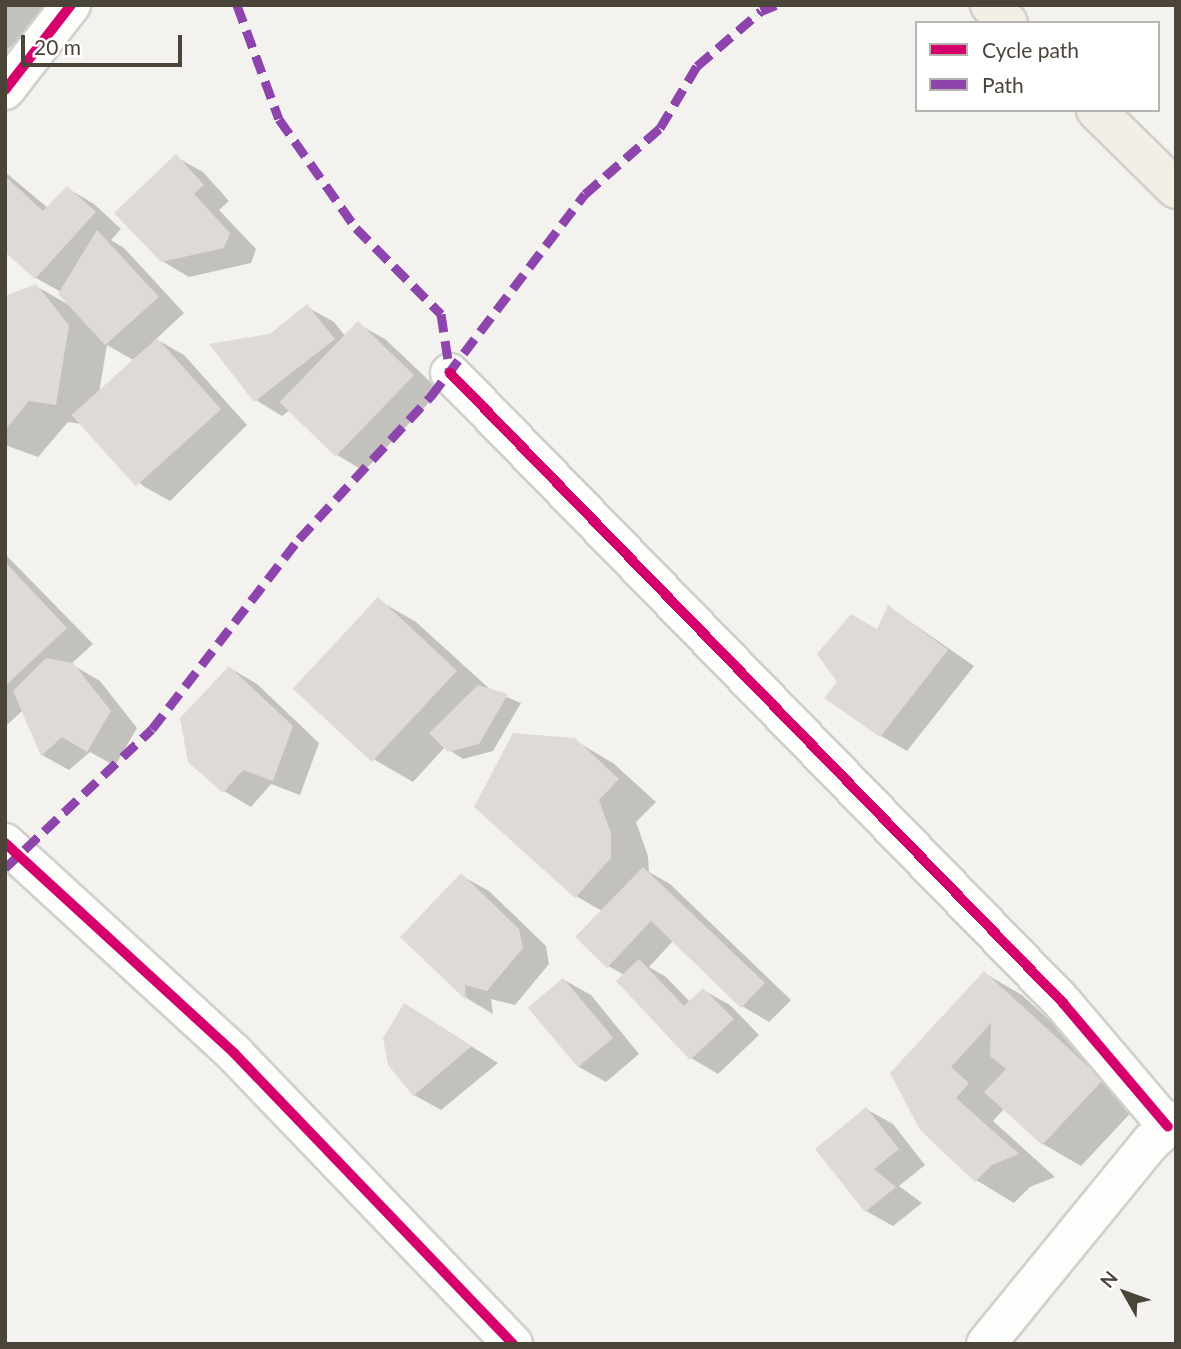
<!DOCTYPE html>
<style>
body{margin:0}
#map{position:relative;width:1181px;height:1349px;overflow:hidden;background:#f4f2ee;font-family:Lato,sans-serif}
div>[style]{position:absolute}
.shadow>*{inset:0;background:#0003}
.building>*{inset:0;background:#dedbd6;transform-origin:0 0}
.roads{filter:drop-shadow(2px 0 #d2d0cb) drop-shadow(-2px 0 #d2d0cb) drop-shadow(0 2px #d2d0cb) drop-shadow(0 -2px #d2d0cb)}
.minor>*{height:38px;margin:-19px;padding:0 19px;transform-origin:19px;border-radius:19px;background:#fdfdfc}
.major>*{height:38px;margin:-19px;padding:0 19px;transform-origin:19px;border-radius:19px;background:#f2efe6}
.quiet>*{height:9px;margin-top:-4.5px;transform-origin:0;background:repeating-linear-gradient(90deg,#8e44ad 0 18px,transparent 0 27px)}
.cycleway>*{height:10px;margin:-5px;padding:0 5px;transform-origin:5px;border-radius:5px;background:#d6006c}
span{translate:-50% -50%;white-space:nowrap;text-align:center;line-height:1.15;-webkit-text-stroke:7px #fff;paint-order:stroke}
.frame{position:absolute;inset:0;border:7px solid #4b4439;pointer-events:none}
.legend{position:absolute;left:915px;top:21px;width:245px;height:91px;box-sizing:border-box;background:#fff;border:2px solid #b7b4b0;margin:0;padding:9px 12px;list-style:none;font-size:21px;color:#4b4439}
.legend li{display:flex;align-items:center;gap:14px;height:35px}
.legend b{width:35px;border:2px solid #b7b4b0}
.north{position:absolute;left:1090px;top:1258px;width:70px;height:70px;-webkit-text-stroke:5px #fff;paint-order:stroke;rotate:310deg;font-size:19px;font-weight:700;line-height:28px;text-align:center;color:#4b4439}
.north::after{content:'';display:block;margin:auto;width:24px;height:32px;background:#4b4439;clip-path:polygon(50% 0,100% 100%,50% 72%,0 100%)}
.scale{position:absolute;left:21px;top:35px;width:161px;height:32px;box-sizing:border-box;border:4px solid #4b4439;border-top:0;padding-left:9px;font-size:21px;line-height:24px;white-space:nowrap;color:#4b4439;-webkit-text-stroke:5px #fff;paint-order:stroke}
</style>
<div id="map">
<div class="shadow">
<div style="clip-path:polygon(5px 5px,55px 5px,7px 50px,23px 67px,5px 84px)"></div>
<div style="clip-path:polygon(176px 157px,203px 172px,229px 201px,219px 210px,256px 249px,251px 263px,189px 277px,162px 261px)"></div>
<div style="clip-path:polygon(evenodd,5px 172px,48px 208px,67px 188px,94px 204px,121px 229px,111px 240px,124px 248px,184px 313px,156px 339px,184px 355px,247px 425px,170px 501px,143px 486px,83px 424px,68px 422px,38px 457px,5px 445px,5px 298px,36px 286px,69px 305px,61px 292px,36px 278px,5px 250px,5px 172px,107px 345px,135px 361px,99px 393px,107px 345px)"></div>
<div style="clip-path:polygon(307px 307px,334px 322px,346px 337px,358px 324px,385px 339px,440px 391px,364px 471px,337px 455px,290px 410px,282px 416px,256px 400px)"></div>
<div style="clip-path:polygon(5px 554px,93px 644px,71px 664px,100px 681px,137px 728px,115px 766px,90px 752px,69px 770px,42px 755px,23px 710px,5px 727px)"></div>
<div style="clip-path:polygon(378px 600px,416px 622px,492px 691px,521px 703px,493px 751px,463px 759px,445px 747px,413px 782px,375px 760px)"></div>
<div style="clip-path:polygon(889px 607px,974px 666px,907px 751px,881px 736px,840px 682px,878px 631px)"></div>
<div style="clip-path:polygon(230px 668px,257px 684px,319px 743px,300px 795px,271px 784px,251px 807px,224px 791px)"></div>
<div style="clip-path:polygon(574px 740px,613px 763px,656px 802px,636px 822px,648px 856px,649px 872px,670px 884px,791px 1000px,769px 1022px,742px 1006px,673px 941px,649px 967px,666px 977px,690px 1002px,703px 990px,730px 1005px,759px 1035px,718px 1074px,691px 1058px,624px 975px,608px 966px,602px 911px,576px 896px)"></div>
<div style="clip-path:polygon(462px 876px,489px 891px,546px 946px,549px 964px,515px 1005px,491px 999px,493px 1014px,468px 999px,403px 937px)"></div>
<div style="clip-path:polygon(984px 973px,1022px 995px,1140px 1103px,1081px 1166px,1043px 1144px,1004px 1109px,993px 1121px,1055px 1177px,1030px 1187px,1014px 1203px,976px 1180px,921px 1129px)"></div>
<div style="clip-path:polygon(564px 980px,591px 995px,639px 1054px,606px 1082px,579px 1067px)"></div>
<div style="clip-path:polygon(431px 1021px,498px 1063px,441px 1110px,414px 1095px)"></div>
<div style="clip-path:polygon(866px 1109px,893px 1124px,925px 1165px,899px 1186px,922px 1203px,893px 1226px,866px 1211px)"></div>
</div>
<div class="building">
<div style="clip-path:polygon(176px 154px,204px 185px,194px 194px,230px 233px,224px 248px,161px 262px,114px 213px)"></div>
<div style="clip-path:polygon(5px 176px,43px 211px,67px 186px,96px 212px,35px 279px,5px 252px)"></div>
<div style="clip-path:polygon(97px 230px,159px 297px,105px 345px,58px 294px)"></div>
<div style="clip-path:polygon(36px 284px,69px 325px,56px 405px,29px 401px,5px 430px,5px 296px)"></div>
<div style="clip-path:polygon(307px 304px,335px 339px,254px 402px,209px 344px,270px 334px)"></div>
<div style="left:358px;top:321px;width:78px;height:113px;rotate:44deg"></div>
<div style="left:157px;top:338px;width:96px;height:115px;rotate:48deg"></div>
<div style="clip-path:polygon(5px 562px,67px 628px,5px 686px)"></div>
<div style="left:378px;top:597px;width:108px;height:125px;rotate:43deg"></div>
<div style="clip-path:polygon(888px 605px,948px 650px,880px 737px,824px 698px,837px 682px,817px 654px,851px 614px,877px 629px)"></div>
<div style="clip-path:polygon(46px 658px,73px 663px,111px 711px,87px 752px,62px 737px,41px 756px,13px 691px)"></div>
<div style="clip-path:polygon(229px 666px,293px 726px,273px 781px,243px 770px,223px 793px,188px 762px,180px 718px)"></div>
<div style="clip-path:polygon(478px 685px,508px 694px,479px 744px,448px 752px,429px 733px)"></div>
<div style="clip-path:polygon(513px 733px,575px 738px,619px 779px,599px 800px,611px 833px,611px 858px,575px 898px,474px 807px)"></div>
<div style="clip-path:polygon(643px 867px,765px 983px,741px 1008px,651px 921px,607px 968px,575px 937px)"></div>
<div style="clip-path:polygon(461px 873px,519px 929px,523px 948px,487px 991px,465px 985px,466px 1000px,400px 937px)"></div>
<div style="clip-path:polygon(639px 959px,684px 1006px,703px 988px,734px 1019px,690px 1060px,616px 981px)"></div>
<div style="clip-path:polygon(984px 971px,1103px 1080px,1042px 1145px,984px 1092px,1006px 1069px,990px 1056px,991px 1023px,951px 1067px,969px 1083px,956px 1098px,1019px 1154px,992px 1165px,975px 1182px,920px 1130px,890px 1073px)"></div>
<div style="left:563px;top:978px;width:78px;height:46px;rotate:50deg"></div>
<div style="clip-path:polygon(404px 1003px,472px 1046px,413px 1096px,388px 1065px,383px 1038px)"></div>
<div style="clip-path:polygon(866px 1107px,899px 1149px,874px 1169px,896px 1187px,865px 1212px,815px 1149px)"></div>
</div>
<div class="roads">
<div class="minor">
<div style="left:5px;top:90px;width:108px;rotate:-52.2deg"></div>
<div style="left:450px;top:373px;width:879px;rotate:45.78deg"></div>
<div style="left:1063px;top:1003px;width:162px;rotate:49.7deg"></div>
<div style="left:5px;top:843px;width:311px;rotate:42.5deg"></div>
<div style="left:234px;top:1053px;width:403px;rotate:46.2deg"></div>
<div style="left:986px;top:1344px;width:261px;rotate:-50.8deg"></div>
<div style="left:1151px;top:1142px;width:33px;rotate:-41deg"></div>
</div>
<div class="major">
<div style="left:990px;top:5px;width:25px;rotate:45deg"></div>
<div style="left:1096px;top:110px;width:112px;rotate:44.6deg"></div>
</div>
</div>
<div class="quiet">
<div style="left:237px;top:5px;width:121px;rotate:69.8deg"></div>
<div style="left:279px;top:119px;width:133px;rotate:54.8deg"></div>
<div style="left:356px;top:228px;width:121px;rotate:45.3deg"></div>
<div style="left:441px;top:314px;width:60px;rotate:81.3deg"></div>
<div style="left:5px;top:868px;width:202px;rotate:-43.4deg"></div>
<div style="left:152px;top:729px;width:240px;rotate:-52.3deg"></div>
<div style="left:299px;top:539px;width:195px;rotate:-47.3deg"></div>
<div style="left:431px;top:396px;width:254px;rotate:-52.7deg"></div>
<div style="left:585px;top:194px;width:100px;rotate:-41.3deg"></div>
<div style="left:660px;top:128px;width:72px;rotate:-59.2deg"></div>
<div style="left:697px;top:66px;width:84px;rotate:-40.7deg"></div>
<div style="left:761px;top:11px;width:16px;rotate:-22deg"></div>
</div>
<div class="cycleway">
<div style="left:5px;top:90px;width:108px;rotate:-52.2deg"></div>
<div style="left:450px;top:373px;width:879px;rotate:45.78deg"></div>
<div style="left:1063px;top:1003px;width:162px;rotate:49.7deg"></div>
<div style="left:5px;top:843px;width:311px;rotate:42.5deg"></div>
<div style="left:234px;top:1053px;width:403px;rotate:46.2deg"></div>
</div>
<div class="frame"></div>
<ul class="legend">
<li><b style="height:9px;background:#d6006c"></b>Cycle path</li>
<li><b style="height:9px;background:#8e44ad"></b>Path</li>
</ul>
<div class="north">N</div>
<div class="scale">20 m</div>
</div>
